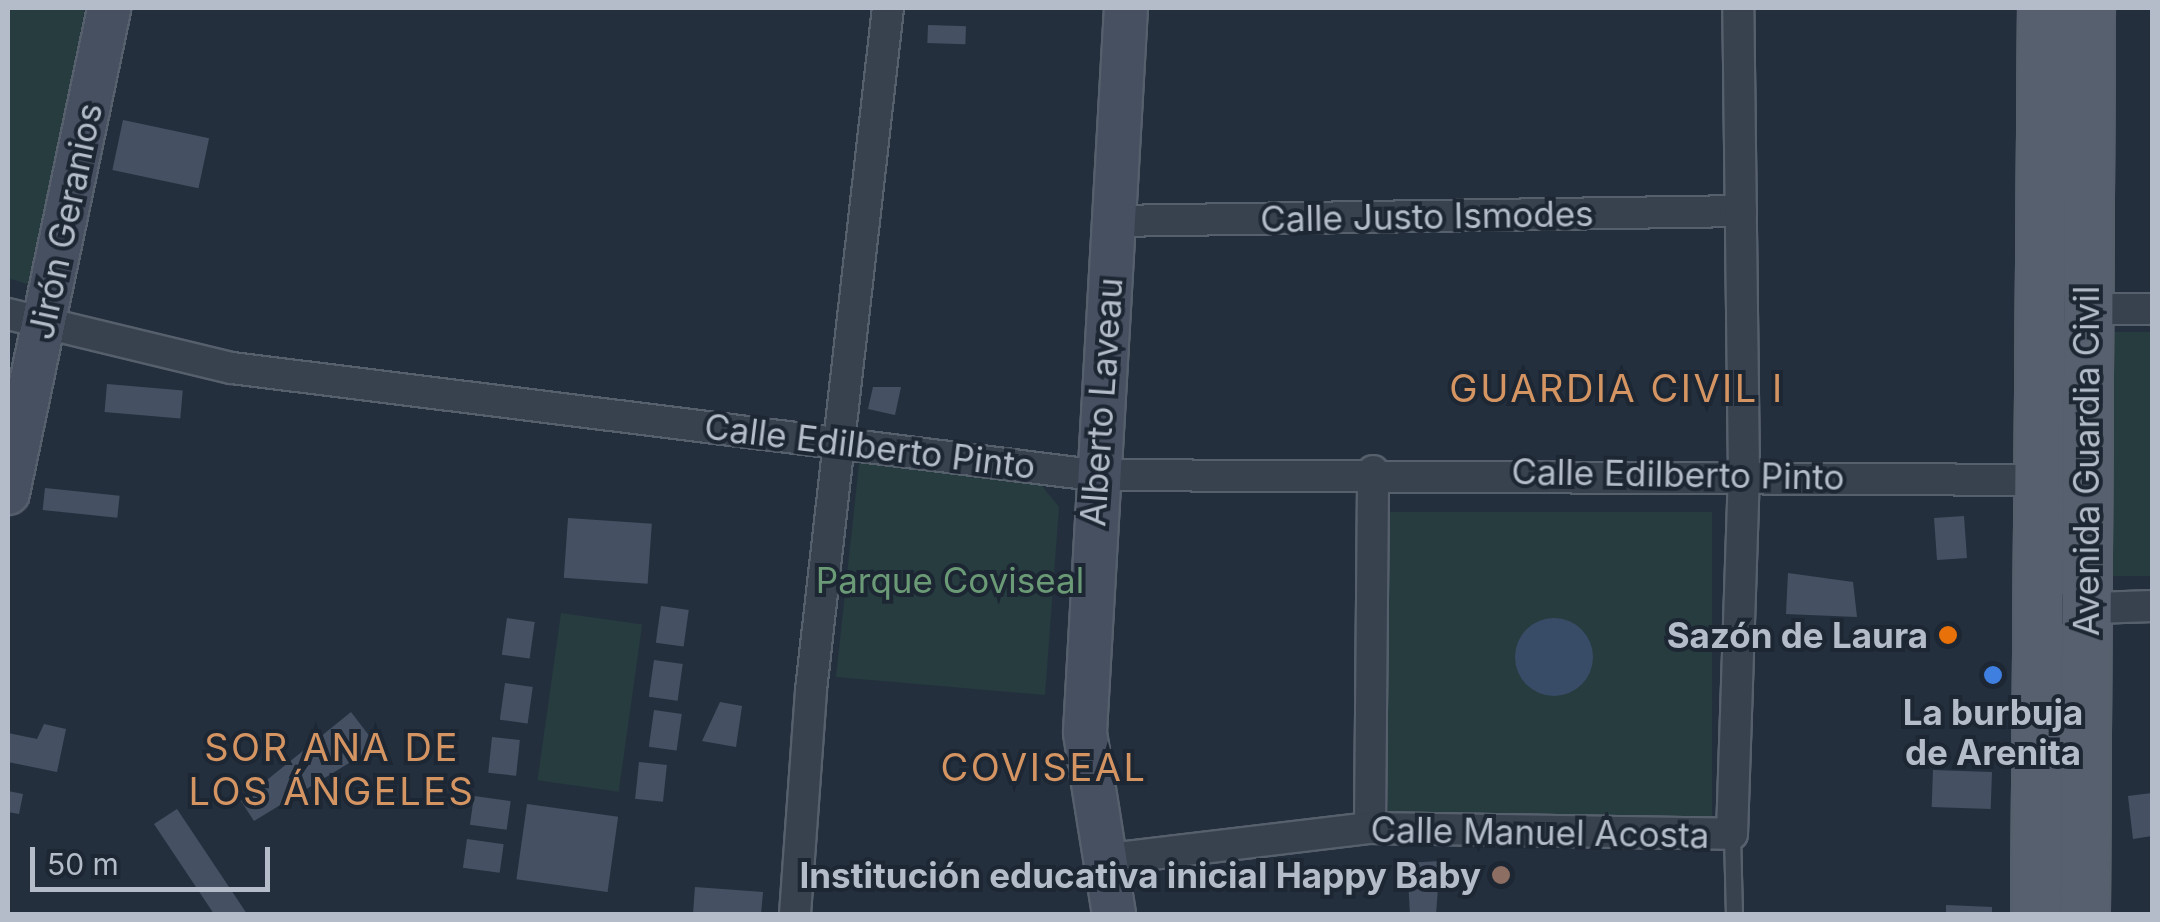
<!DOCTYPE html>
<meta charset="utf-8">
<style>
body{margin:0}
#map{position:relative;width:2160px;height:922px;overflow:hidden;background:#242f3e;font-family:Inter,sans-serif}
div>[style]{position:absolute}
.green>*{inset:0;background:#263c3f;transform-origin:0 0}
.water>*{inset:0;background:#394c67}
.round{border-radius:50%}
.building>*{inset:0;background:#455162;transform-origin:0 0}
.roads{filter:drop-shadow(2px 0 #565f6c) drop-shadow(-2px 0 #565f6c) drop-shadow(0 2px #565f6c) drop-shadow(0 -2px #565f6c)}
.lane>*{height:15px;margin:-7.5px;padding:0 7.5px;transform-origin:7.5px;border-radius:7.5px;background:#38414e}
.street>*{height:30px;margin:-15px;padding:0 15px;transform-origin:15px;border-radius:15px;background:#38414e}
.secondary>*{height:42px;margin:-21px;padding:0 21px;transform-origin:21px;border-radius:21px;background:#465061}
.primary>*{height:48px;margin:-24px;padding:0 24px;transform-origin:24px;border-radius:24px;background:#56606e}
.dots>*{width:28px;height:28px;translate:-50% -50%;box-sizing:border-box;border:5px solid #1d2633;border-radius:50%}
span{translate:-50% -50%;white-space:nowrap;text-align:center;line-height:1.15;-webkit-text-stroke:8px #1d2633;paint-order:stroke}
.street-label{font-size:35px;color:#b4bcc9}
.park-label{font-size:35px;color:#6b9a76}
.poi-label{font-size:35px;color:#b4bcc9;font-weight:700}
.right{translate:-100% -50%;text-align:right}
.neighbourhood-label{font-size:38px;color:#d59563;letter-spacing:2.5px}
.frame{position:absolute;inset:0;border:10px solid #b4bcc9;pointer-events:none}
.scale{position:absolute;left:30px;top:847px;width:240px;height:45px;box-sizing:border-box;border:5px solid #b4bcc9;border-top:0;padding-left:12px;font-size:30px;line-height:35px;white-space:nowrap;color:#b4bcc9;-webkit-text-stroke:8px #1d2633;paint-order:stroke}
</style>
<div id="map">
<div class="green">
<div style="clip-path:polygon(8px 8px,85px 8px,33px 286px,8px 278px)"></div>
<div style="left:2108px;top:332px;width:44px;height:244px"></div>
<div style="clip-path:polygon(860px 455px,1038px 481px,1059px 507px,1045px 695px,836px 677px)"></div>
<div style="left:1712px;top:512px;width:310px;height:324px;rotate:90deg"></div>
<div style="left:561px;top:613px;width:82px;height:169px;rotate:8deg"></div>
</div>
<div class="water">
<div class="round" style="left:1515px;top:618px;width:78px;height:78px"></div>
</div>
<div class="building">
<div style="left:928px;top:25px;width:38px;height:18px;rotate:2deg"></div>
<div style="left:123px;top:120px;width:88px;height:51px;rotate:12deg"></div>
<div style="left:107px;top:384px;width:76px;height:28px;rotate:5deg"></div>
<div style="clip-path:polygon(873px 387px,901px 387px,895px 415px,868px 409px)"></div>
<div style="left:45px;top:488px;width:75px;height:22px;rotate:6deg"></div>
<div style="left:1964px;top:516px;width:42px;height:30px;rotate:86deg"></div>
<div style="left:568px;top:518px;width:84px;height:60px;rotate:4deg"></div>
<div style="clip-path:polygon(1788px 573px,1853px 582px,1857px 617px,1786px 614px)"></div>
<div style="left:661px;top:606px;width:28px;height:37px;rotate:8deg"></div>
<div style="left:507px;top:618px;width:28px;height:37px;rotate:8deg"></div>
<div style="left:654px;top:660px;width:29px;height:37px;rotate:8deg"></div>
<div style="left:505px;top:683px;width:28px;height:37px;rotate:8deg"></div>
<div style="clip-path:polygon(720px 702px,742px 706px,736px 747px,702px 741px)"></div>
<div style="left:654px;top:710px;width:28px;height:37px;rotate:8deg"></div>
<div style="clip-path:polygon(351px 712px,377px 746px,254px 821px,241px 801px)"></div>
<div style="clip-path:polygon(44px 724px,66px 729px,57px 772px,8px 762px,8px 733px,37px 739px)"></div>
<div style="left:492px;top:737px;width:28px;height:36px;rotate:6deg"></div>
<div style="left:639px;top:762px;width:28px;height:37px;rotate:6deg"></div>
<div style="left:1933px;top:770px;width:59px;height:37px;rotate:2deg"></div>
<div style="clip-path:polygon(8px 791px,23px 794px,19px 814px,8px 812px)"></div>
<div style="clip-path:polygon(2152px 793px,2152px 836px,2133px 839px,2128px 796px)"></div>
<div style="left:474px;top:796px;width:37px;height:29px;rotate:8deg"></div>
<div style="left:527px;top:804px;width:92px;height:76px;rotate:8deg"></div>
<div style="clip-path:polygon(177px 809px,247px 914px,214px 914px,154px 824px)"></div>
<div style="left:467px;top:839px;width:37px;height:29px;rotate:8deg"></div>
<div style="clip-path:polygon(1440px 861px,1436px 914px,1410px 914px,1407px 863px)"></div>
<div style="clip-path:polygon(695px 887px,763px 892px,761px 914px,693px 914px)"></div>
<div style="clip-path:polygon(1946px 905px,1992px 907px,1992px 914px,1946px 914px)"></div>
</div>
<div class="roads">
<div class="lane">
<div style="left:1732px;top:834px;width:80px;rotate:88.6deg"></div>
</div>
<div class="street">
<div style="left:1113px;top:221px;width:628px;rotate:-0.91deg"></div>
<div style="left:2071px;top:309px;width:81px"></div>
<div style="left:8px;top:314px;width:230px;rotate:13.6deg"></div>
<div style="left:232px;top:368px;width:869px;rotate:7.08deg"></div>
<div style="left:1094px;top:475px;width:948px;rotate:0.3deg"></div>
<div style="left:2038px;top:610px;width:114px;rotate:-2deg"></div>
<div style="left:1370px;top:828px;width:357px;rotate:-89.5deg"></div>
<div style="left:1110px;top:859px;width:262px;rotate:-6.8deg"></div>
<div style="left:1370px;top:828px;width:362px;rotate:0.9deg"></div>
<div style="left:1732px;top:834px;width:360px;rotate:-88.1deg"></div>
<div style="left:1744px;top:474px;width:466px;rotate:-90.7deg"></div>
<div style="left:795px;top:914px;width:225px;rotate:-85.9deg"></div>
<div style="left:811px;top:690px;width:686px;rotate:-83.56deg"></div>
</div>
<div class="secondary">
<div style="left:8px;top:493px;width:495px;rotate:-78.2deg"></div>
<div style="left:1114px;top:914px;width:184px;rotate:-99.1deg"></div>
<div style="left:1085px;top:732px;width:725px;rotate:-86.76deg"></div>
</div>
<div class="primary">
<div style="left:2036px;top:914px;width:906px;rotate:-89.56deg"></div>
<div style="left:2085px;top:914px;width:906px;rotate:-89.68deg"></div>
</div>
</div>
<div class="dots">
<div style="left:1948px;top:635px;background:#e8710a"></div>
<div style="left:1993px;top:675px;background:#3f7fe0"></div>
<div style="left:1501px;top:875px;background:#8d6e63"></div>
</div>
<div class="street-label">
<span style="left:1427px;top:216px;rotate:-1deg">Calle Justo Ismodes</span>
<span style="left:65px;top:221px;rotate:-78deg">Jirón Geranios</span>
<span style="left:1101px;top:402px;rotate:-86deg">Alberto Laveau</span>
<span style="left:870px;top:446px;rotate:7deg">Calle Edilberto Pinto</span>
<span style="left:2086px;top:461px;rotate:-90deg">Avenida Guardia Civil</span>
<span style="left:1678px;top:474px;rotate:1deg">Calle Edilberto Pinto</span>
<span style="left:1540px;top:832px;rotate:1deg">Calle Manuel Acosta</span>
</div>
<div class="park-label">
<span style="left:950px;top:580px">Parque Coviseal</span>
</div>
<div class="poi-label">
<span class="right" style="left:1928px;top:635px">Sazón de Laura</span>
<span style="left:1993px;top:732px">La burbuja<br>de Arenita</span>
<span class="right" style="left:1481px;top:875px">Institución educativa inicial Happy Baby</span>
</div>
<div class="neighbourhood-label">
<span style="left:1617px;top:389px">GUARDIA CIVIL I</span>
<span style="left:332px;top:770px">SOR ANA DE<br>LOS ÁNGELES</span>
<span style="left:1044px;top:768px">COVISEAL</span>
</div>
<div class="frame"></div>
<div class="scale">50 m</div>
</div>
